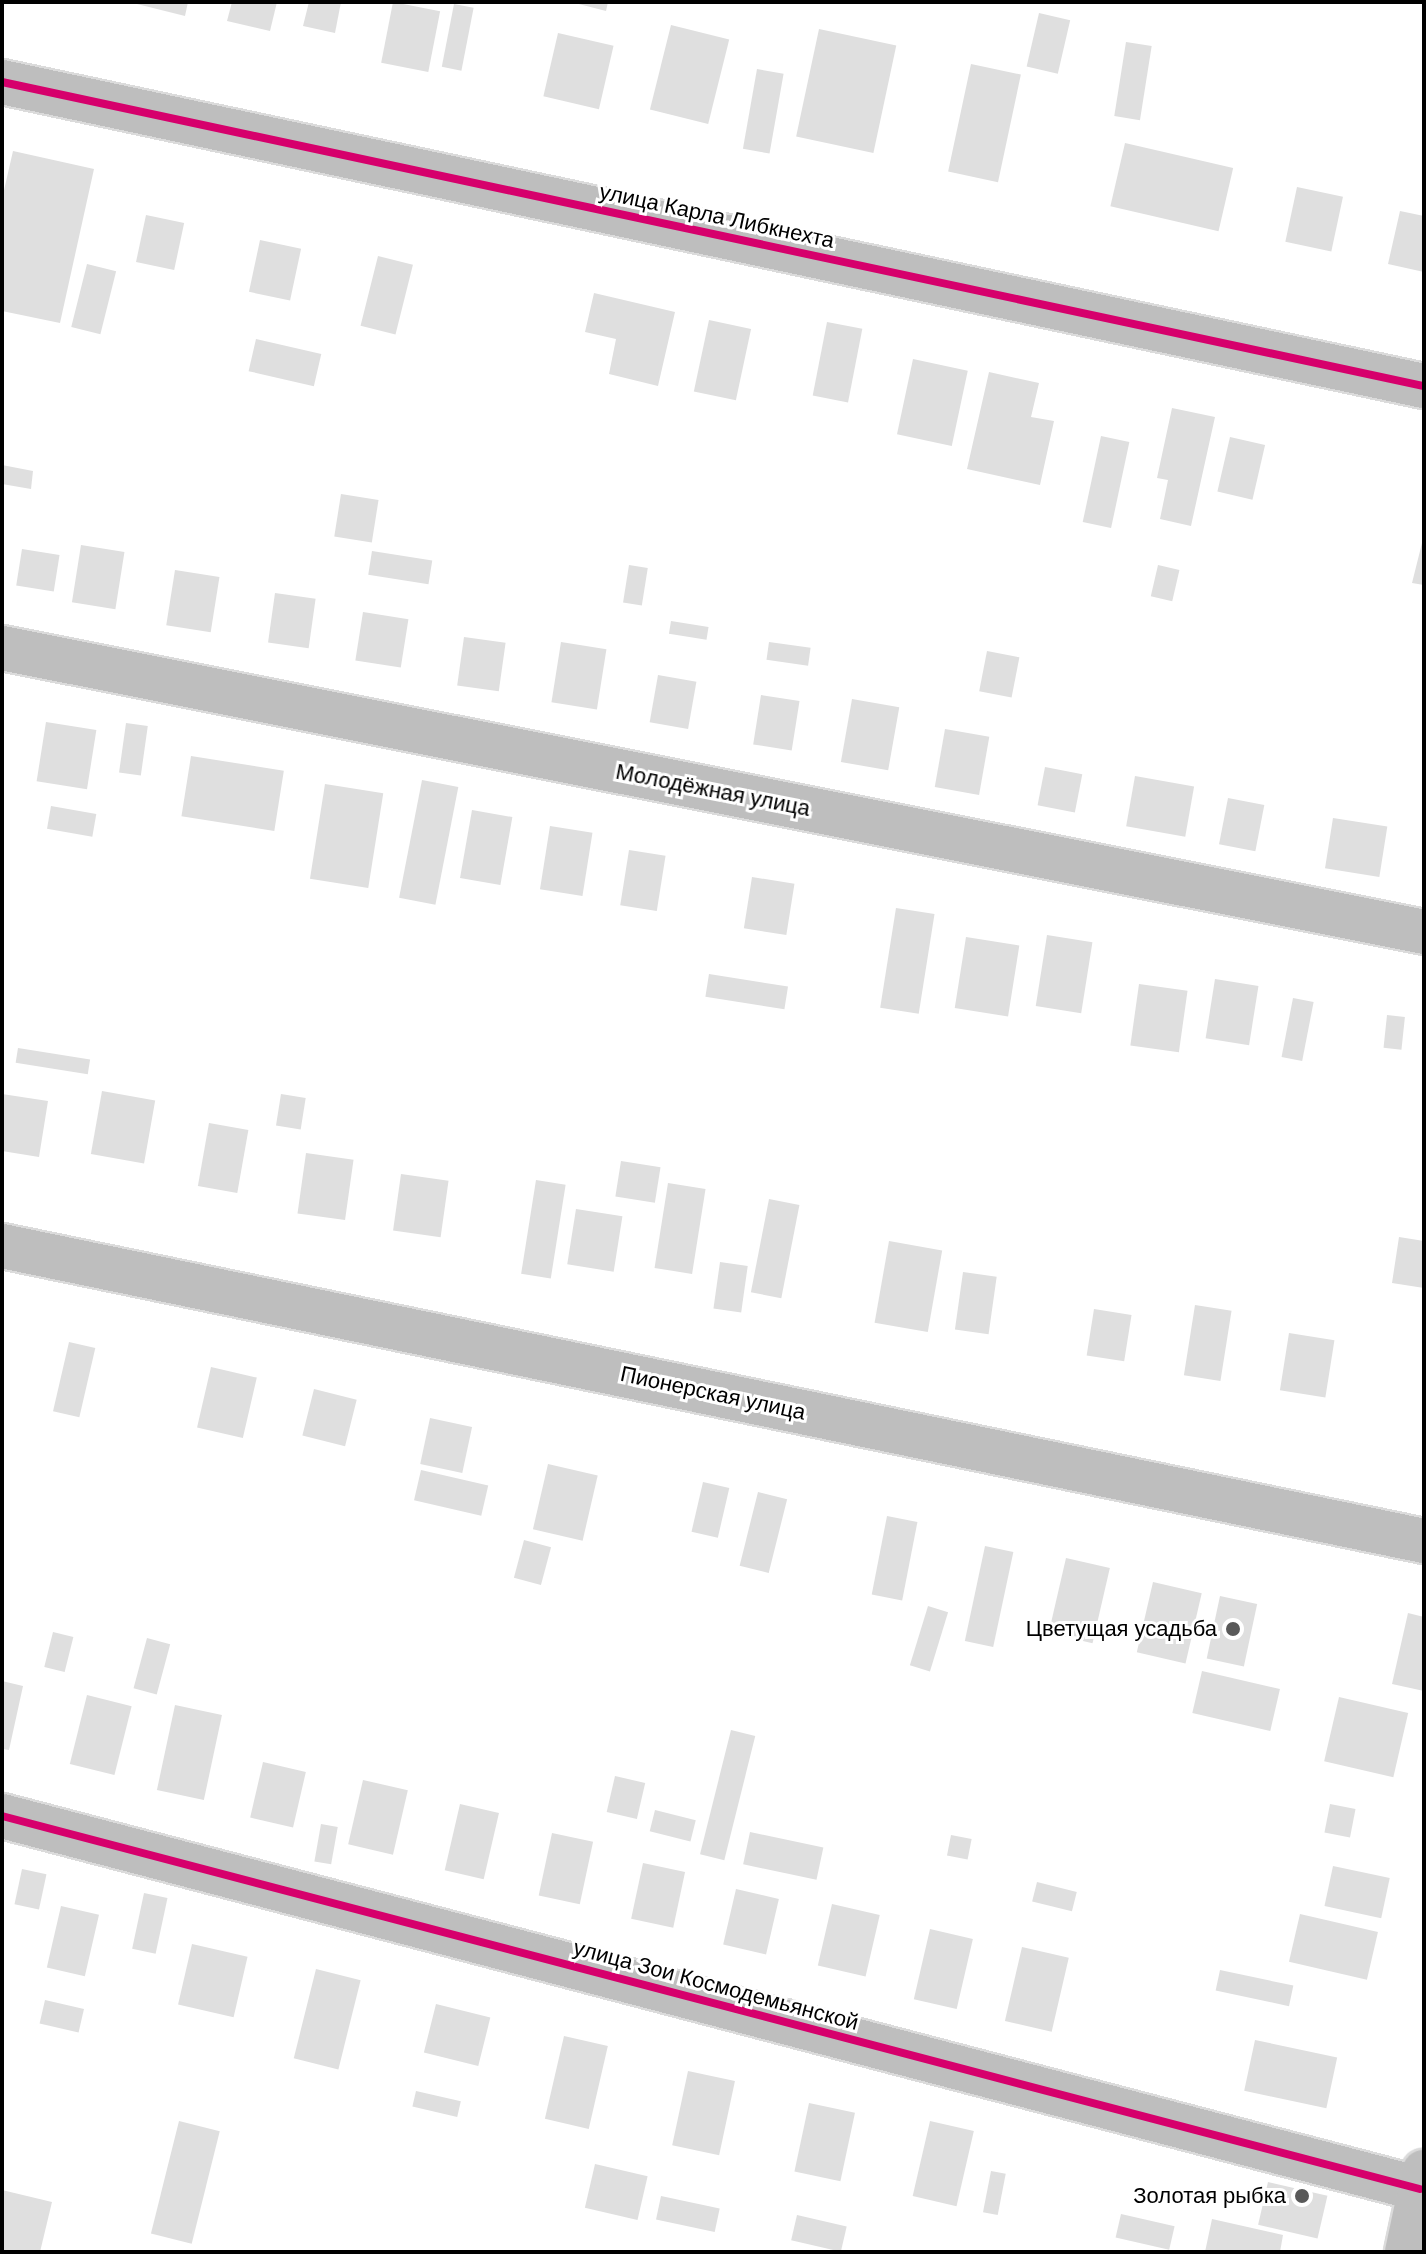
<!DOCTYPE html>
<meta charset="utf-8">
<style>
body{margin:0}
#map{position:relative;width:1426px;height:2254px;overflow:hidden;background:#fff;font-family:"DM Sans",sans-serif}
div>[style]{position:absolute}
.building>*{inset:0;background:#dfdfdf;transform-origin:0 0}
.roads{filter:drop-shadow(2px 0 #dbdbdb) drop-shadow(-2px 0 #dbdbdb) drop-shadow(0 2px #dbdbdb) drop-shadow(0 -2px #dbdbdb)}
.minor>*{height:44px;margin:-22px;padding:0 22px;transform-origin:22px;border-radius:22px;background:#bebebe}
.major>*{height:44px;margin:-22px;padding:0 22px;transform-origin:22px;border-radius:22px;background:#bebebe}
.cycleway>*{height:8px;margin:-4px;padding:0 4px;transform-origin:4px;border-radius:4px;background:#d6006c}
.dots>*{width:22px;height:22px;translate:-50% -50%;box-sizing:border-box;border:4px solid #fff;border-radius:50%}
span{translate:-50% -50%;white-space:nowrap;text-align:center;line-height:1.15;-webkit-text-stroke:6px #fff;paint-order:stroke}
.street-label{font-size:22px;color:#000}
.poi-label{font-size:22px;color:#000}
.right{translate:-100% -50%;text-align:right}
.frame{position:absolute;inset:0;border:4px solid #000;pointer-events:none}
</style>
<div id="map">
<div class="building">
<div style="clip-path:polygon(129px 2px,188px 2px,185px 16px)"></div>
<div style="clip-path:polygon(232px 2px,277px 2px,270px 31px,227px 21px)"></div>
<div style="clip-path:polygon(309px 2px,341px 2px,335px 33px,303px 26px)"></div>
<div style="left:393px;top:2px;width:48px;height:62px;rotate:11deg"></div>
<div style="clip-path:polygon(571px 2px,608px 2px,606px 11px)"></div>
<div style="left:454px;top:4px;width:20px;height:64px;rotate:11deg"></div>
<div style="left:1039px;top:13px;width:32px;height:55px;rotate:13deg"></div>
<div style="left:671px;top:25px;width:60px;height:87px;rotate:14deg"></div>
<div style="left:819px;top:29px;width:79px;height:110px;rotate:12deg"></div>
<div style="left:558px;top:33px;width:57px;height:65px;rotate:13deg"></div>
<div style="left:1126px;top:42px;width:26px;height:75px;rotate:9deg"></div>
<div style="left:971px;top:64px;width:51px;height:110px;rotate:12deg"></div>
<div style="left:757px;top:69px;width:27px;height:81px;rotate:10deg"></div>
<div style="left:1125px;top:143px;width:111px;height:65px;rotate:13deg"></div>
<div style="clip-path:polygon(13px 151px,94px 169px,60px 323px,2px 311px,2px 199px)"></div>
<div style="left:1297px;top:187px;width:47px;height:56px;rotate:12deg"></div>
<div style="clip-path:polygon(1400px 211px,1424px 216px,1424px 272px,1388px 264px)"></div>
<div style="left:146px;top:215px;width:39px;height:48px;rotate:12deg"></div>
<div style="left:260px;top:240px;width:42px;height:53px;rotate:12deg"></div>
<div style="left:378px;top:256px;width:36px;height:72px;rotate:14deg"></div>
<div style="left:87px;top:264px;width:30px;height:65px;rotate:14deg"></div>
<div style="clip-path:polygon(594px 293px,675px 312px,658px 386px,609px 374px,616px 339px,585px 332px)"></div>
<div style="left:709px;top:320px;width:43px;height:73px;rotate:12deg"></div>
<div style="left:827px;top:322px;width:36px;height:75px;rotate:11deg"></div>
<div style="left:256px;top:339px;width:67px;height:33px;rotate:13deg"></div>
<div style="left:913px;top:359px;width:56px;height:77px;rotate:12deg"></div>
<div style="clip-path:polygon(989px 372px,1039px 383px,1031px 417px,1054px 421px,1040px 485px,967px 469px)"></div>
<div style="clip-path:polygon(1172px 408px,1215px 417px,1191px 526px,1160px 519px,1168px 480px,1157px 478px)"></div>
<div style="left:1101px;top:436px;width:29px;height:88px;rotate:12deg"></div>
<div style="left:1230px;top:437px;width:36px;height:56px;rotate:13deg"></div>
<div style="clip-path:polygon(2px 465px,33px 471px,31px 489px,2px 484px)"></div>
<div style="left:341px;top:494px;width:38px;height:43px;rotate:9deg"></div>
<div style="clip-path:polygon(1424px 535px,1424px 585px,1412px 583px)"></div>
<div style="left:81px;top:545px;width:44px;height:58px;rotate:9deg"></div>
<div style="left:22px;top:549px;width:38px;height:37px;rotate:9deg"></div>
<div style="left:372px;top:551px;width:61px;height:24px;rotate:9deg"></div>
<div style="left:629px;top:565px;width:19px;height:38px;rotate:9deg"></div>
<div style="left:1158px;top:565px;width:22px;height:32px;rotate:13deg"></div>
<div style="left:175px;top:570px;width:45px;height:56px;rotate:9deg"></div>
<div style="left:275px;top:593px;width:41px;height:50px;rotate:8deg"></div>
<div style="left:363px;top:612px;width:46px;height:49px;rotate:9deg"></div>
<div style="left:671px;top:621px;width:38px;height:13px;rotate:9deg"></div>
<div style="left:464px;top:637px;width:42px;height:49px;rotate:8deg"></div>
<div style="left:561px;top:642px;width:46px;height:61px;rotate:9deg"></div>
<div style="left:769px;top:642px;width:42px;height:18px;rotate:8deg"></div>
<div style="left:987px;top:651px;width:33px;height:41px;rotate:11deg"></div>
<div style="left:658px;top:675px;width:39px;height:48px;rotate:10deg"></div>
<div style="left:761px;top:695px;width:39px;height:50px;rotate:9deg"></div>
<div style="left:852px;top:699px;width:48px;height:64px;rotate:10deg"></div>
<div style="left:46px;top:722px;width:51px;height:60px;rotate:9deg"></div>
<div style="left:126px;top:723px;width:22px;height:50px;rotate:8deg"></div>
<div style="left:945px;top:729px;width:45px;height:59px;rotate:10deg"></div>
<div style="left:191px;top:756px;width:94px;height:61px;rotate:9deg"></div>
<div style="left:1045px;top:767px;width:38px;height:39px;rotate:11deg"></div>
<div style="left:1135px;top:776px;width:60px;height:51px;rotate:10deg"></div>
<div style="left:422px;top:780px;width:37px;height:120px;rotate:11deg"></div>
<div style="left:325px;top:784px;width:59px;height:96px;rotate:9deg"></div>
<div style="left:1228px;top:798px;width:37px;height:47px;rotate:11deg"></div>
<div style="left:51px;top:806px;width:46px;height:23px;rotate:10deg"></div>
<div style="left:472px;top:810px;width:41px;height:69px;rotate:10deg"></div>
<div style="left:1333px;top:818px;width:55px;height:51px;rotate:9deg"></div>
<div style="left:550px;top:826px;width:43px;height:64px;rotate:9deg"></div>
<div style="left:629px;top:850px;width:37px;height:56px;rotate:9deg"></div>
<div style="left:752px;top:877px;width:43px;height:52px;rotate:9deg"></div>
<div style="left:896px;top:908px;width:39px;height:101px;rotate:9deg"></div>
<div style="left:1047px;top:935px;width:46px;height:72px;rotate:9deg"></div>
<div style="left:966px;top:937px;width:54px;height:72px;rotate:9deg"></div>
<div style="left:709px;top:974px;width:80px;height:23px;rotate:9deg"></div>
<div style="left:1215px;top:979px;width:44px;height:60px;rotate:9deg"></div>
<div style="left:1139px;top:984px;width:49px;height:62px;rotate:8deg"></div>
<div style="left:1293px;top:998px;width:21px;height:60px;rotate:11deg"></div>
<div style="left:1387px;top:1015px;width:18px;height:33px;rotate:6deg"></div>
<div style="left:18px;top:1048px;width:73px;height:15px;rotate:9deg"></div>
<div style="left:102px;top:1091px;width:54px;height:64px;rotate:10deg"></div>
<div style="clip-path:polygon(2px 1094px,48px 1101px,39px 1157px,2px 1151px)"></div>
<div style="left:281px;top:1094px;width:25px;height:32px;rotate:9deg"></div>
<div style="left:209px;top:1123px;width:40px;height:64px;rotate:10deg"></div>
<div style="left:306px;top:1153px;width:48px;height:61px;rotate:8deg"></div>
<div style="left:621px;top:1161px;width:40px;height:36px;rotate:9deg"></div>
<div style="left:401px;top:1174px;width:48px;height:57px;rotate:8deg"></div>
<div style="left:536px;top:1180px;width:30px;height:95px;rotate:9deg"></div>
<div style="left:668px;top:1183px;width:38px;height:86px;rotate:9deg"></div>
<div style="left:769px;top:1199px;width:31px;height:95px;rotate:11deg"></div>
<div style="left:576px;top:1209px;width:47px;height:56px;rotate:9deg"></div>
<div style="clip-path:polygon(1399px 1237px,1424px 1241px,1424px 1288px,1392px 1283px)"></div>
<div style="left:889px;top:1241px;width:54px;height:83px;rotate:10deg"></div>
<div style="left:720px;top:1262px;width:28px;height:47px;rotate:8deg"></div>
<div style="left:963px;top:1272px;width:34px;height:58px;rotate:8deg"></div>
<div style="left:1195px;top:1305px;width:37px;height:71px;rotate:9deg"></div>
<div style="left:1094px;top:1309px;width:38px;height:47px;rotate:9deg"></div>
<div style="left:1289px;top:1333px;width:46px;height:58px;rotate:9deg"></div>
<div style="left:69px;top:1342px;width:27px;height:71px;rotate:13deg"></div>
<div style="left:211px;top:1367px;width:47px;height:62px;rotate:13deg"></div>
<div style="left:314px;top:1389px;width:44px;height:48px;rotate:14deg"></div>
<div style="left:430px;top:1418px;width:43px;height:47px;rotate:12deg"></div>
<div style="left:548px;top:1464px;width:51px;height:67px;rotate:13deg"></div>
<div style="left:421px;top:1470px;width:69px;height:31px;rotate:13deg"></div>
<div style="left:703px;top:1482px;width:27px;height:51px;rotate:13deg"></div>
<div style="left:758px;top:1492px;width:30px;height:76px;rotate:14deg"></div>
<div style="left:887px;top:1516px;width:31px;height:80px;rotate:11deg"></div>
<div style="left:524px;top:1540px;width:28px;height:39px;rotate:15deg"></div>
<div style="left:985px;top:1546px;width:29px;height:97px;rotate:12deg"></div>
<div style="left:1066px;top:1558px;width:45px;height:77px;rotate:13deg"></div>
<div style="left:1153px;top:1582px;width:50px;height:72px;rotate:13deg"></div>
<div style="left:1220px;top:1596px;width:38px;height:64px;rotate:12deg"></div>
<div style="left:928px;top:1606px;width:21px;height:62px;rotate:17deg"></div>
<div style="clip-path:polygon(1408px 1613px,1424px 1617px,1424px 1691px,1392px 1684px)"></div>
<div style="left:53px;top:1632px;width:21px;height:36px;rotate:14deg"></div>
<div style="left:147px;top:1638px;width:24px;height:52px;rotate:15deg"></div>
<div style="left:1202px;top:1671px;width:80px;height:43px;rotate:13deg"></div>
<div style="clip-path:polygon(2px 1681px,23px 1686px,9px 1750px,2px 1749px)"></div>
<div style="left:87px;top:1695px;width:46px;height:71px;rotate:14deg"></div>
<div style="left:1339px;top:1697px;width:71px;height:66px;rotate:13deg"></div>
<div style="left:175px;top:1705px;width:48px;height:87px;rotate:12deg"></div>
<div style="left:731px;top:1730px;width:25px;height:128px;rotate:14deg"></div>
<div style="left:263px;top:1762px;width:44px;height:57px;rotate:13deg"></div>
<div style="left:615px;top:1776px;width:31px;height:37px;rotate:13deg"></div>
<div style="left:363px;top:1780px;width:46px;height:66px;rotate:13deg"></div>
<div style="left:460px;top:1804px;width:40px;height:68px;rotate:13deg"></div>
<div style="left:1330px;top:1804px;width:26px;height:29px;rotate:11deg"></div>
<div style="left:655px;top:1810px;width:42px;height:22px;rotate:14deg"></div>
<div style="left:321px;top:1824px;width:17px;height:38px;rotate:10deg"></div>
<div style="left:750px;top:1832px;width:75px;height:33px;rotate:12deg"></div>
<div style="left:552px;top:1833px;width:42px;height:64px;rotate:12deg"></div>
<div style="left:951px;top:1835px;width:21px;height:21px;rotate:11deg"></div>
<div style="left:643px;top:1863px;width:43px;height:57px;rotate:12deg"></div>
<div style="left:1333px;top:1866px;width:58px;height:41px;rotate:12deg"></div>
<div style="left:22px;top:1869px;width:25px;height:36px;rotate:12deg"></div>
<div style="left:1037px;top:1882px;width:41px;height:20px;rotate:14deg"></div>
<div style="left:736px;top:1889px;width:44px;height:57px;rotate:13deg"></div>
<div style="left:144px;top:1893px;width:24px;height:57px;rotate:12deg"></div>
<div style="left:832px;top:1904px;width:49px;height:63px;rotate:13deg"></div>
<div style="left:61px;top:1906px;width:39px;height:63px;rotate:13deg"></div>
<div style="left:1300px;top:1914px;width:80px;height:49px;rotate:13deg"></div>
<div style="left:930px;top:1929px;width:44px;height:72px;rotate:13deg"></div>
<div style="left:192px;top:1944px;width:57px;height:62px;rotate:13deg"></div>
<div style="left:1022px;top:1947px;width:48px;height:76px;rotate:13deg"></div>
<div style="left:316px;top:1969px;width:46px;height:92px;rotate:14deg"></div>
<div style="left:1220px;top:1970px;width:75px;height:21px;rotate:12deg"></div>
<div style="left:45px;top:2000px;width:40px;height:24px;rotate:13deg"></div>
<div style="left:436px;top:2004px;width:56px;height:50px;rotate:14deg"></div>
<div style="left:564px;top:2036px;width:45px;height:85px;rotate:13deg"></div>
<div style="left:1255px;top:2040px;width:84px;height:52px;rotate:12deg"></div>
<div style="left:688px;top:2071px;width:48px;height:76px;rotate:12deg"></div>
<div style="left:416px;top:2091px;width:46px;height:16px;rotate:13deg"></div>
<div style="left:809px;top:2103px;width:47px;height:70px;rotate:12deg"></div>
<div style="left:179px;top:2121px;width:42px;height:116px;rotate:14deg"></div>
<div style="left:930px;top:2121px;width:45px;height:77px;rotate:13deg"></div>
<div style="left:595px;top:2164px;width:54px;height:45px;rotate:13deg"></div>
<div style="left:991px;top:2171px;width:15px;height:42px;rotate:11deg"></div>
<div style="left:1268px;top:2182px;width:61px;height:44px;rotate:13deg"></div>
<div style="clip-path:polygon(2px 2190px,52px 2202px,40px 2252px,2px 2252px)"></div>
<div style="left:661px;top:2196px;width:60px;height:24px;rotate:12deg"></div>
<div style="left:1121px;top:2214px;width:55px;height:24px;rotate:13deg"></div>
<div style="left:797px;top:2215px;width:51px;height:26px;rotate:13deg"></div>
<div style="clip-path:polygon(1212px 2219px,1283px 2235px,1280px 2252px,1205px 2252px)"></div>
</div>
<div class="roads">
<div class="minor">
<div style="left:2px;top:82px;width:1454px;rotate:12.07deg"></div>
<div style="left:2px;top:648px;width:1450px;rotate:11.29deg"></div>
<div style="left:2px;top:1246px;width:1452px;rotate:11.72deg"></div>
<div style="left:2px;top:1816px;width:1466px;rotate:14.74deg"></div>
</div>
<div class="major">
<div style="left:1407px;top:2252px;width:82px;rotate:-78deg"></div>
</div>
</div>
<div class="cycleway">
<div style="left:2px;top:82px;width:1454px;rotate:12.07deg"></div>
<div style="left:2px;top:1816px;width:1466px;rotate:14.74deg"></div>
</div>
<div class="dots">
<div style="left:1233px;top:1629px;background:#595959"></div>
<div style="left:1302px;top:2196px;background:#595959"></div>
</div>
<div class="street-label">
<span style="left:717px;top:216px;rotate:12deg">улица Карла Либкнехта</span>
<span style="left:713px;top:790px;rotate:11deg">Молодёжная улица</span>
<span style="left:713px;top:1393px;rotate:12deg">Пионерская улица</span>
<span style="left:716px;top:1985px;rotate:15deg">улица Зои Космодемьянской</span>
</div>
<div class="poi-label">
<span class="right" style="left:1217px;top:1629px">Цветущая усадьба</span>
<span class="right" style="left:1286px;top:2196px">Золотая рыбка</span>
</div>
<div class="frame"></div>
</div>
